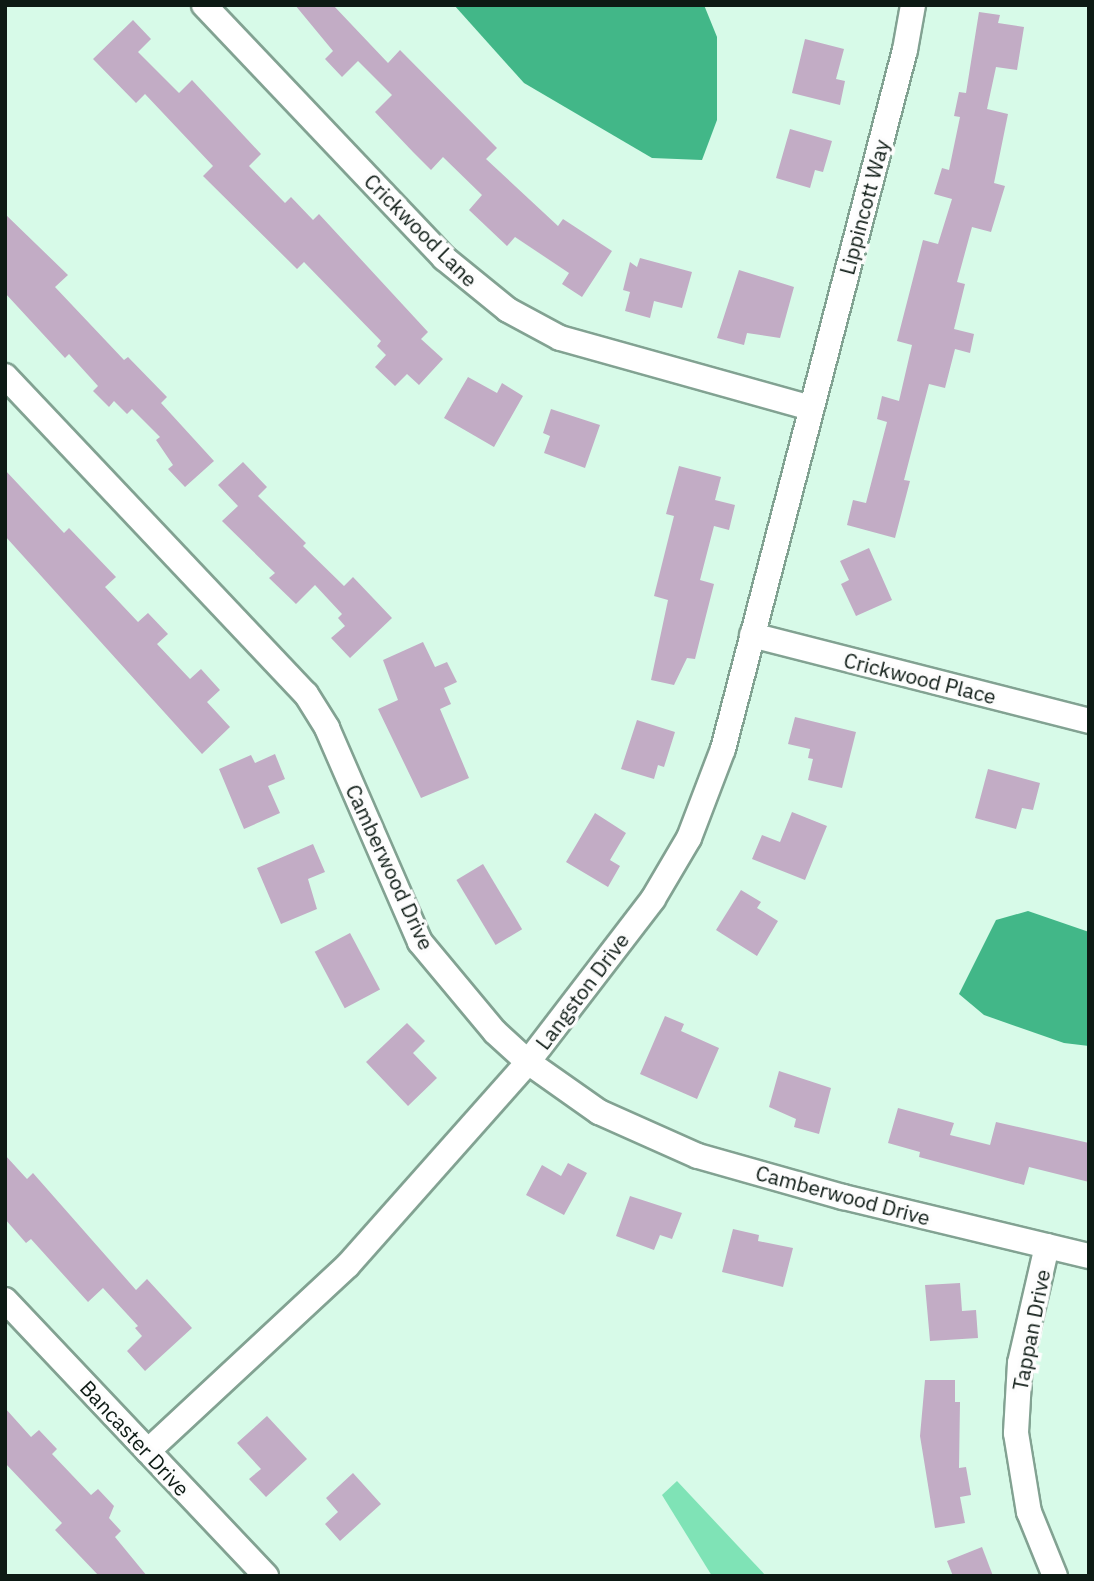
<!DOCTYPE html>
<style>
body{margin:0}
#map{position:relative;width:1094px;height:1581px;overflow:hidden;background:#d7fae8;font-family:"IBM Plex Sans",sans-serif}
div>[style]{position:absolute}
.green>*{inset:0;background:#7fe3b6}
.water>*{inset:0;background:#42b788}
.building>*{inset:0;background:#c2acc5;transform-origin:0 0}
.roads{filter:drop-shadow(2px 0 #82a292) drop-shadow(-2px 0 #82a292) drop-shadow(0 2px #82a292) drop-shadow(0 -2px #82a292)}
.minor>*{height:24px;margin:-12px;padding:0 12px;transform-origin:12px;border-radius:12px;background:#fff}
span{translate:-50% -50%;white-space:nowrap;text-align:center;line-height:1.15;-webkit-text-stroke:7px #fdfdfd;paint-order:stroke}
.street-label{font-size:21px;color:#0d1a14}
.frame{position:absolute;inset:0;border:7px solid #0d1a14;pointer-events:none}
</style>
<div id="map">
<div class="green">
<div style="clip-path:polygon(677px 1481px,766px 1576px,712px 1576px,662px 1495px)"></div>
</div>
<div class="water">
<div style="clip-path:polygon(454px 5px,704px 5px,717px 37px,717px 120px,702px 160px,652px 158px,524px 83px)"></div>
<div style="clip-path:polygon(1028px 911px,1089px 932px,1089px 1046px,1064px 1043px,984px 1015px,959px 994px,996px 920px)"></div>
</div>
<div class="building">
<div style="clip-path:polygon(295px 5px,333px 5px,388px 63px,400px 50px,497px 148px,486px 159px,558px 226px,563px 219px,612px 251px,582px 297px,562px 284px,569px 273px,515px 237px,507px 246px,469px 210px,482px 195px,443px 157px,431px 170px,413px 152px,375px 112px,392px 95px,358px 61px,342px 77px,325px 59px,333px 51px)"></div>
<div style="clip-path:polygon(979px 12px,1000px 15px,998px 23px,1024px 27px,1017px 70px,996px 67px,987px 109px,1008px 114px,994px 183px,1005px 186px,991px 232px,972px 227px,957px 282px,965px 284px,954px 329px,974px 334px,970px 353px,955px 349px,945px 388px,929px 384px,904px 480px,910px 481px,895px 538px,847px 525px,853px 500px,866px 503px,887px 422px,877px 419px,882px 396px,899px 401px,912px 345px,897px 341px,923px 240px,938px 244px,952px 199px,934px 194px,942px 168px,949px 170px,960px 117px,954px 116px,959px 92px,966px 93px)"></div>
<div style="clip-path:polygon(133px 20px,151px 39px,138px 52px,179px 93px,192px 80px,261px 154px,249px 166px,285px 203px,291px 197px,313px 220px,319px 214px,428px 332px,421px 339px,443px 359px,419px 385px,407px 374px,395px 386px,375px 367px,386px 355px,377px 346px,381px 341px,304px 262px,297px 269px,203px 176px,213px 166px,145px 94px,136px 103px,93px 59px)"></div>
<div style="clip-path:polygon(805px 39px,844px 49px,836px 79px,845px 81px,840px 105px,792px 93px)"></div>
<div style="clip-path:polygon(790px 129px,832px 141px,823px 172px,815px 170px,810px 188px,776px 178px)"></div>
<div style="clip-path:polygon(5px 214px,68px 275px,55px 287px,124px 360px,128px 357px,167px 397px,161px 403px,214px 461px,185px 487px,168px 469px,173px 465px,156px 440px,160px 437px,132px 409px,127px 414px,114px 401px,109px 407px,93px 391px,98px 386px,69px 354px,65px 358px,5px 293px)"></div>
<div style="clip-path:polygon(640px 258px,692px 272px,682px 308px,654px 301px,650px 318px,625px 311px,630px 292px,623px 290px,630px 262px,637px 267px)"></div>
<div style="clip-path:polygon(739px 270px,794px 287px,780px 338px,747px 333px,744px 345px,717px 338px)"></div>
<div style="clip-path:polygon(468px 377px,497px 393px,502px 383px,523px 396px,494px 447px,444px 418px)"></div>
<div style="clip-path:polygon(551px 409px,600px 425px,585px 468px,544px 453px,550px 436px,543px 433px)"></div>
<div style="clip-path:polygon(243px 462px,267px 487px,258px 496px,306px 543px,303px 546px,344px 586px,353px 577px,392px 618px,350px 658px,331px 638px,345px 626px,338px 618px,342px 614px,315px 585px,296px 604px,269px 578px,275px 573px,222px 521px,238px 506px,218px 485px)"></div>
<div style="clip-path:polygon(679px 466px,721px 477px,715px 500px,735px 505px,729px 530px,714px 526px,700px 580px,714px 584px,695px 659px,687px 658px,674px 685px,651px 680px,668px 600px,654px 596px,674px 516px,666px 514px)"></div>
<div style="clip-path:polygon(5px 470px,64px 533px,69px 528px,116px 577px,105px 587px,138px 622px,148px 613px,168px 634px,157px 644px,190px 679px,201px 669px,220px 690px,207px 702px,230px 727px,202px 754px,5px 536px)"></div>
<div style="clip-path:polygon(869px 548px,892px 600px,856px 616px,841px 584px,849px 580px,840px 561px)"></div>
<div style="clip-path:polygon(423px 642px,435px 667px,447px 662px,457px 682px,444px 688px,451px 704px,440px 709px,469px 778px,421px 798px,378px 709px,398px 700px,383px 660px)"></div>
<div style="clip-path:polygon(795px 717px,856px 732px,842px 788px,808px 780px,813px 759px,808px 758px,810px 749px,788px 744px)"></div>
<div style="clip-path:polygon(637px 720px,675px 732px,664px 767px,658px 765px,654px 779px,621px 769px)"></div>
<div style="clip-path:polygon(275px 754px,285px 779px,268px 786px,280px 813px,244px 829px,219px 769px,251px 755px,255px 763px)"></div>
<div style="clip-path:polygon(988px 769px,1040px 783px,1033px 810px,1022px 808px,1016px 829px,975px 818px)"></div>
<div style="clip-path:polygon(792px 812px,827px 826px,805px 880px,752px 859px,762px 835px,780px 842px)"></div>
<div style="clip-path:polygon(595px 813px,626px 833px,610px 860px,620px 866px,608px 887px,566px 862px)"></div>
<div style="clip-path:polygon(313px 844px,325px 872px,308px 879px,317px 909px,281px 924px,257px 868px)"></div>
<div style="left:483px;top:864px;width:76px;height:31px;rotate:59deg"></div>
<div style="clip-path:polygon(741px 890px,761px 902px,757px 908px,778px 921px,757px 956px,716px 930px)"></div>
<div style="left:350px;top:933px;width:64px;height:40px;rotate:62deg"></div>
<div style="clip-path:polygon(665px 1016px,684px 1024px,681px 1031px,719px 1048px,697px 1099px,640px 1074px)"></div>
<div style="clip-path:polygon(407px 1023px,425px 1041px,413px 1053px,437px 1078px,408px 1106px,366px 1062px)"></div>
<div style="clip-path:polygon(779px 1071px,831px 1088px,819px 1134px,794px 1127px,796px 1119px,769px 1107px)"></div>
<div style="clip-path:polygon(898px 1108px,954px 1123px,950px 1135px,990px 1145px,996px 1122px,1089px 1143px,1089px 1182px,1029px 1167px,1024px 1185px,919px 1157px,920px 1152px,888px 1143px)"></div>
<div style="clip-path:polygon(5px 1155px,27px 1179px,33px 1173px,136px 1290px,147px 1279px,192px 1328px,145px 1371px,127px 1351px,142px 1336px,135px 1328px,138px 1326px,103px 1288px,88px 1302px,31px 1239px,26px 1243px,5px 1219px)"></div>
<div style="clip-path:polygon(568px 1163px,587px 1173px,564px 1215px,526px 1195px,542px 1165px,561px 1176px)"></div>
<div style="clip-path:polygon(630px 1196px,682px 1213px,672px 1239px,660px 1235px,654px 1250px,616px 1236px)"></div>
<div style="clip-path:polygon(733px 1229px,759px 1235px,758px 1241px,793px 1248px,783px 1287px,722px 1272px)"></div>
<div style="clip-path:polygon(960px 1283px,962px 1311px,976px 1310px,978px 1338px,930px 1341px,925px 1285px)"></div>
<div style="clip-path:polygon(925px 1380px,955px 1380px,955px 1402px,960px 1402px,959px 1468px,966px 1467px,971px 1495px,960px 1497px,965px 1523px,935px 1528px,920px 1436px)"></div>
<div style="clip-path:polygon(5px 1408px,31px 1437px,39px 1430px,57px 1449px,52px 1454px,91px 1495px,98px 1489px,114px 1506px,109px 1518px,121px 1531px,115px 1537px,147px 1576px,99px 1576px,55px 1530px,62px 1523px,5px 1463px)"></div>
<div style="clip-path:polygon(267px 1416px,307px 1459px,266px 1497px,249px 1479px,261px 1469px,237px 1443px)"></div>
<div style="clip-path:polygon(353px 1473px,381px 1504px,340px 1541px,325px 1524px,338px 1512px,326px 1498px)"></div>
<div style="clip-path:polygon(982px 1547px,993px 1576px,953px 1576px,947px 1561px)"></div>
</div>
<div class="roads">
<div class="minor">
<div style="left:204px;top:5px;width:349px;rotate:46.5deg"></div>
<div style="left:444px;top:258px;width:82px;rotate:39.1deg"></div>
<div style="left:508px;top:310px;width:59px;rotate:28.3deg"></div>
<div style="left:560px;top:338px;width:261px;rotate:15.6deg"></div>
<div style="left:5px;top:376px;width:438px;rotate:46.6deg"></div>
<div style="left:306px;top:694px;width:40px;rotate:58deg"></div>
<div style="left:327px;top:728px;width:233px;rotate:66.5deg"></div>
<div style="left:420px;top:942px;width:117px;rotate:50.2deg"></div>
<div style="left:495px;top:1032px;width:45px;rotate:42.3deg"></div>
<div style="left:528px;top:1062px;width:87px;rotate:35.2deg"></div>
<div style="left:599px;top:1112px;width:108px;rotate:24deg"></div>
<div style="left:698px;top:1156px;width:151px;rotate:15.8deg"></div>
<div style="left:843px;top:1197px;width:253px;rotate:13.5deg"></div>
<div style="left:752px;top:635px;width:348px;rotate:14.3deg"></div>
<div style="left:1047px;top:1246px;width:120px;rotate:103deg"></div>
<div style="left:1020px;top:1363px;width:70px;rotate:93.3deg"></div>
<div style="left:1016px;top:1433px;width:80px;rotate:80.7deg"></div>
<div style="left:1029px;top:1512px;width:69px;rotate:67.9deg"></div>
<div style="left:5px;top:1300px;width:380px;rotate:46.6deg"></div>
<div style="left:148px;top:1451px;width:273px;rotate:-42.9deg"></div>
<div style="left:348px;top:1265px;width:271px;rotate:-48.4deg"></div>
<div style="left:528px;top:1062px;width:205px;rotate:-52.5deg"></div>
<div style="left:653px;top:899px;width:71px;rotate:-59.5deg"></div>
<div style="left:689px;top:838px;width:95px;rotate:-69.1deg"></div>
<div style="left:723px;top:749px;width:722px;rotate:-75.41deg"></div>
<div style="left:905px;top:50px;width:46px;rotate:-79.9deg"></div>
</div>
</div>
<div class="street-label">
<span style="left:864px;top:207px;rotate:-75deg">Lippincott Way</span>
<span style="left:421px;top:230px;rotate:45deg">Crickwood Lane</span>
<span style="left:920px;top:678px;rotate:14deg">Crickwood Place</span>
<span style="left:390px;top:867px;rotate:65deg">Camberwood Drive</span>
<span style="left:582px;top:991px;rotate:-53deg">Langston Drive</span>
<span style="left:843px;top:1195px;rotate:15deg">Camberwood Drive</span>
<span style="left:1031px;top:1330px;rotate:-79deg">Tappan Drive</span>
<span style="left:135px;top:1438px;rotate:47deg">Bancaster Drive</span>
</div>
<div class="frame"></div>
</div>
